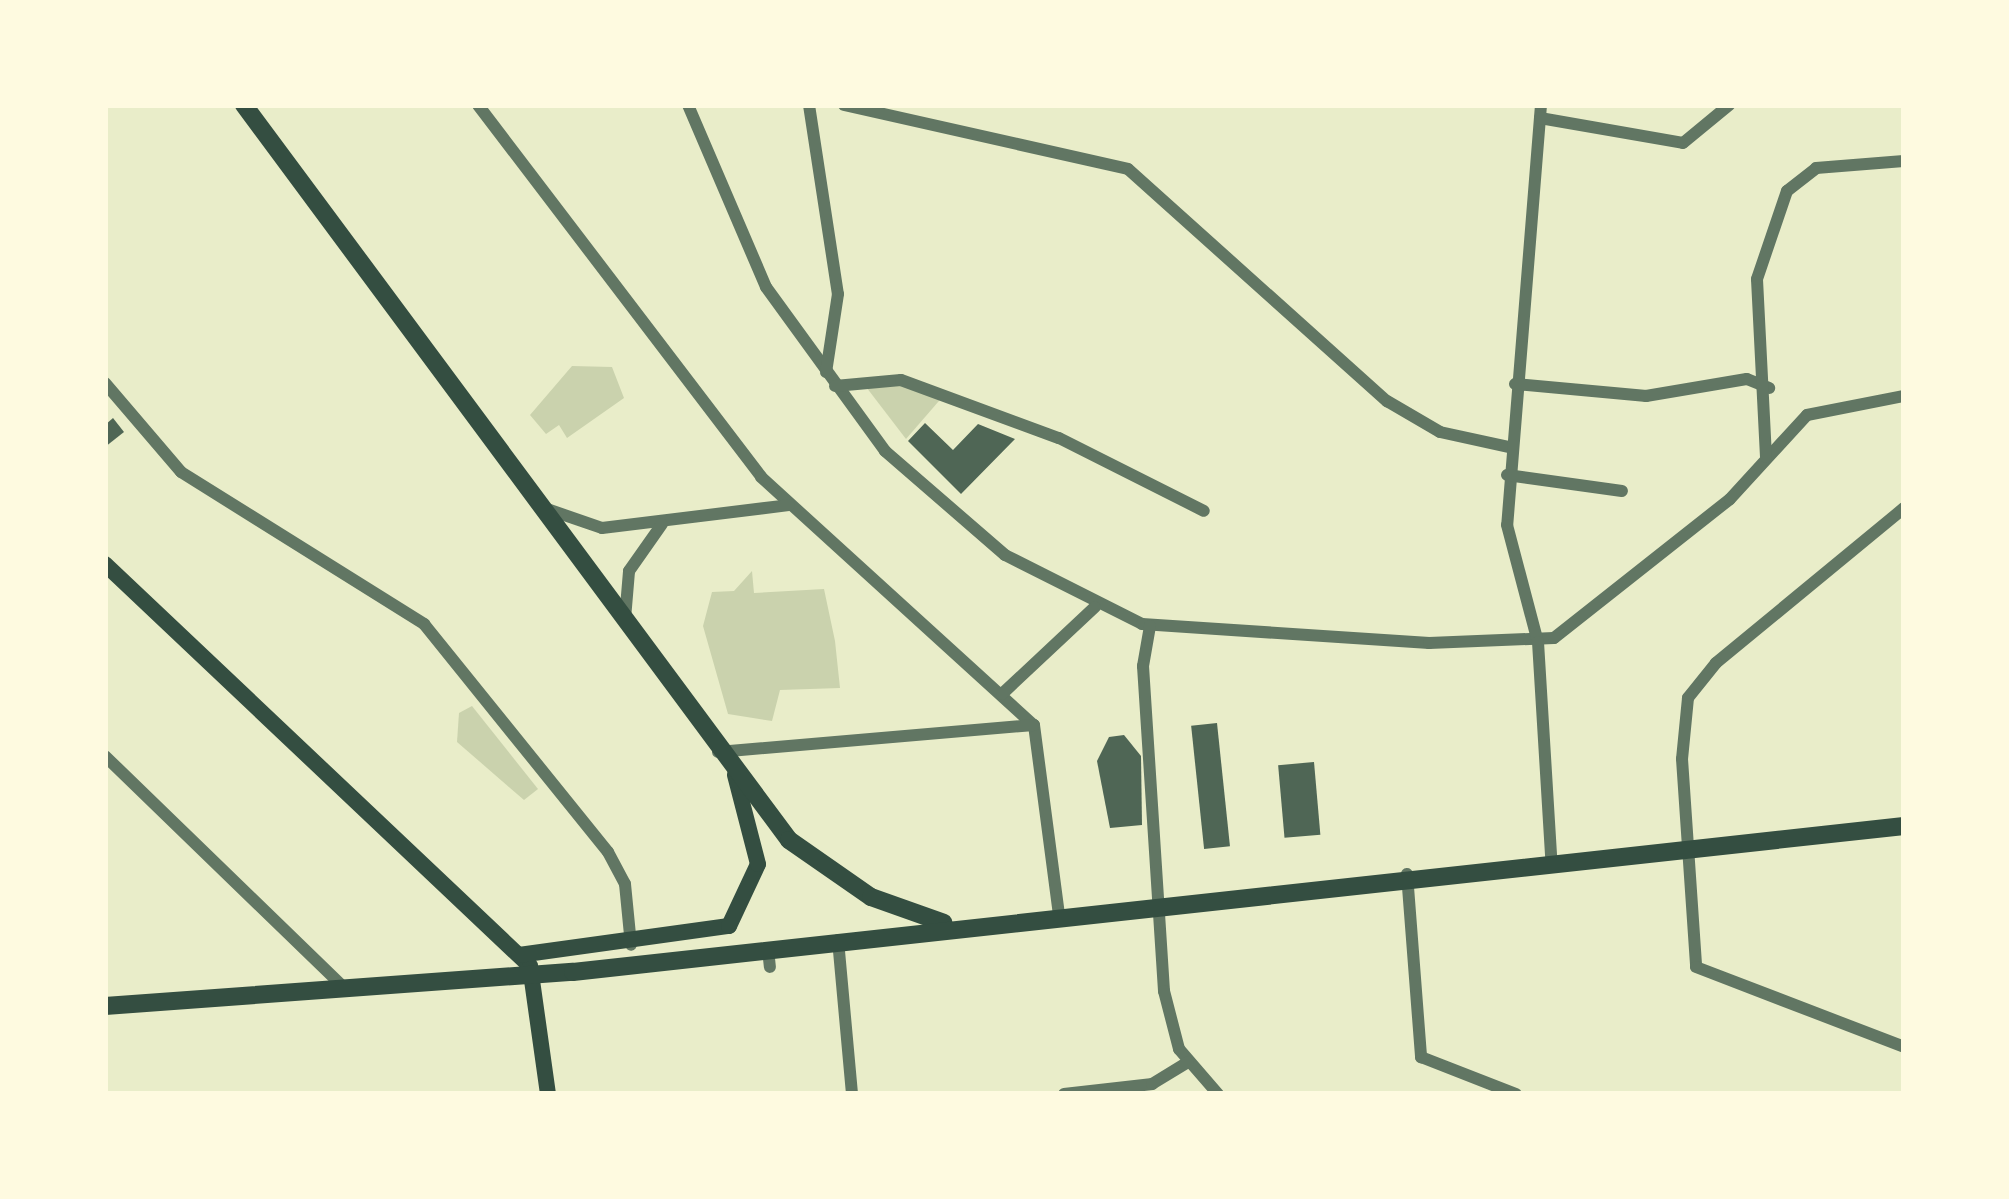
<!DOCTYPE html>
<style>
body{margin:0}
#map{position:relative;width:2009px;height:1199px;overflow:hidden;background:#e9edc9;font-family:"Fira Sans",sans-serif}
div>[style]{position:absolute}
.green>*{inset:0;background:#cad2ad}
.building>*{inset:0;background:#4f6655;transform-origin:0 0}
.service>*{height:6px;margin:-3px;padding:0 3px;transform-origin:3px;border-radius:3px;background:#617663}
.minor>*{height:12px;margin:-6px;padding:0 6px;transform-origin:6px;border-radius:6px;background:#617663}
.secondary>*{height:16px;margin:-8px;padding:0 8px;transform-origin:8px;border-radius:8px;background:#344e41}
.primary>*{height:18px;margin:-9px;padding:0 9px;transform-origin:9px;border-radius:9px;background:#344e41}
span{translate:-50% -50%;white-space:nowrap;text-align:center;line-height:1.15;-webkit-text-stroke:9px #fefae0;paint-order:stroke}
.frame{position:absolute;inset:0;border:108px solid #fefae0;pointer-events:none}
</style>
<div id="map">
<div class="green">
<div style="clip-path:polygon(572px 366px,612px 367px,624px 398px,567px 438px,559px 425px,546px 434px,530px 415px)"></div>
<div style="clip-path:polygon(885px 377px,945px 394px,906px 439px,860px 379px)"></div>
<div style="clip-path:polygon(752px 571px,754px 593px,824px 589px,835px 641px,840px 688px,780px 690px,772px 721px,728px 714px,703px 626px,712px 592px,734px 591px)"></div>
<div style="clip-path:polygon(472px 706px,538px 789px,524px 800px,457px 742px,459px 713px)"></div>
</div>
<div class="building">
<div style="clip-path:polygon(113px 418px,124px 432px,105px 447px,105px 425px)"></div>
<div style="clip-path:polygon(925px 423px,953px 450px,978px 424px,1015px 439px,961px 494px,908px 441px)"></div>
<div style="left:1217px;top:723px;width:124px;height:26px;rotate:84deg"></div>
<div style="clip-path:polygon(1124px 735px,1141px 756px,1142px 825px,1110px 828px,1097px 761px,1109px 737px)"></div>
<div style="left:1314px;top:762px;width:73px;height:36px;rotate:85deg"></div>
</div>
<div class="service">
<div style="left:105px;top:106px;width:1px;rotate:-45deg"></div>
</div>
<div class="minor">
<div style="left:478px;top:105px;width:467px;rotate:52.7deg"></div>
<div style="left:761px;top:477px;width:369px;rotate:42.3deg"></div>
<div style="left:1034px;top:725px;width:191px;rotate:82.5deg"></div>
<div style="left:688px;top:105px;width:198px;rotate:66.8deg"></div>
<div style="left:766px;top:287px;width:203px;rotate:54deg"></div>
<div style="left:885px;top:451px;width:159px;rotate:40.9deg"></div>
<div style="left:1005px;top:555px;width:153px;rotate:26.7deg"></div>
<div style="left:1142px;top:624px;width:288px;rotate:3.8deg"></div>
<div style="left:1429px;top:643px;width:125px;rotate:-2.3deg"></div>
<div style="left:1554px;top:638px;width:224px;rotate:-38.3deg"></div>
<div style="left:1730px;top:499px;width:114px;rotate:-47.5deg"></div>
<div style="left:1807px;top:415px;width:99px;rotate:-11.1deg"></div>
<div style="left:809px;top:105px;width:191px;rotate:81.3deg"></div>
<div style="left:838px;top:294px;width:79px;rotate:98.7deg"></div>
<div style="left:844px;top:105px;width:291px;rotate:12.7deg"></div>
<div style="left:1128px;top:169px;width:348px;rotate:41.9deg"></div>
<div style="left:1387px;top:401px;width:61px;rotate:30.3deg"></div>
<div style="left:1440px;top:432px;width:71px;rotate:12.3deg"></div>
<div style="left:1541px;top:105px;width:421px;rotate:94.6deg"></div>
<div style="left:1507px;top:525px;width:121px;rotate:75.2deg"></div>
<div style="left:1538px;top:642px;width:215px;rotate:86.5deg"></div>
<div style="left:1540px;top:118px;width:145px;rotate:9.9deg"></div>
<div style="left:1683px;top:143px;width:60px;rotate:-39.6deg"></div>
<div style="left:105px;top:383px;width:117px;rotate:49.5deg"></div>
<div style="left:181px;top:472px;width:287px;rotate:32deg"></div>
<div style="left:424px;top:624px;width:293px;rotate:51.1deg"></div>
<div style="left:608px;top:852px;width:36px;rotate:62deg"></div>
<div style="left:625px;top:884px;width:61px;rotate:84.4deg"></div>
<div style="left:1515px;top:384px;width:132px;rotate:5.2deg"></div>
<div style="left:1646px;top:396px;width:102px;rotate:-9.6deg"></div>
<div style="left:1747px;top:379px;width:24px;rotate:22deg"></div>
<div style="left:835px;top:386px;width:66px;rotate:-5.2deg"></div>
<div style="left:901px;top:380px;width:168px;rotate:20.2deg"></div>
<div style="left:1059px;top:438px;width:162px;rotate:26.7deg"></div>
<div style="left:1766px;top:457px;width:178px;rotate:-92.9deg"></div>
<div style="left:1757px;top:279px;width:93px;rotate:-71.2deg"></div>
<div style="left:1787px;top:191px;width:37px;rotate:-38deg"></div>
<div style="left:1816px;top:168px;width:88px;rotate:-4.5deg"></div>
<div style="left:1507px;top:475px;width:116px;rotate:7.9deg"></div>
<div style="left:544px;top:508px;width:61px;rotate:19deg"></div>
<div style="left:602px;top:528px;width:188px;rotate:-7deg"></div>
<div style="left:1904px;top:508px;width:244px;rotate:140.5deg"></div>
<div style="left:1716px;top:663px;width:45px;rotate:128.7deg"></div>
<div style="left:1688px;top:698px;width:61px;rotate:95.6deg"></div>
<div style="left:1682px;top:759px;width:208px;rotate:86.1deg"></div>
<div style="left:1696px;top:967px;width:223px;rotate:21deg"></div>
<div style="left:625px;top:619px;width:48px;rotate:-85.2deg"></div>
<div style="left:629px;top:571px;width:57px;rotate:-54.9deg"></div>
<div style="left:1150px;top:626px;width:41px;rotate:99.9deg"></div>
<div style="left:1143px;top:666px;width:326px;rotate:86.3deg"></div>
<div style="left:1164px;top:991px;width:60px;rotate:75.5deg"></div>
<div style="left:1179px;top:1049px;width:60px;rotate:49.1deg"></div>
<div style="left:1002px;top:694px;width:127px;rotate:-43.1deg"></div>
<div style="left:718px;top:752px;width:317px;rotate:-4.9deg"></div>
<div style="left:105px;top:756px;width:332px;rotate:44.1deg"></div>
<div style="left:1407px;top:874px;width:184px;rotate:85.6deg"></div>
<div style="left:1421px;top:1057px;width:102px;rotate:21.3deg"></div>
<div style="left:838px;top:940px;width:155px;rotate:84.8deg"></div>
<div style="left:768px;top:949px;width:18px;rotate:84deg"></div>
<div style="left:1064px;top:1094px;width:89px;rotate:-6.5deg"></div>
<div style="left:1152px;top:1084px;width:42px;rotate:-31.4deg"></div>
</div>
<div class="secondary">
<div style="left:105px;top:564px;width:585px;rotate:43.41deg"></div>
<div style="left:530px;top:966px;width:129px;rotate:82deg"></div>
<div style="left:519px;top:955px;width:212px;rotate:-7.9deg"></div>
<div style="left:729px;top:926px;width:68px;rotate:-64.9deg"></div>
<div style="left:758px;top:864px;width:92px;rotate:-104.5deg"></div>
</div>
<div class="primary">
<div style="left:244px;top:105px;width:915px;rotate:53.44deg"></div>
<div style="left:789px;top:840px;width:100px;rotate:34.8deg"></div>
<div style="left:871px;top:897px;width:77px;rotate:19.6deg"></div>
<div style="left:105px;top:1006px;width:469px;rotate:-4.2deg"></div>
<div style="left:573px;top:972px;width:1339px;rotate:-6.26deg"></div>
</div>
<div class="frame"></div>
</div>
